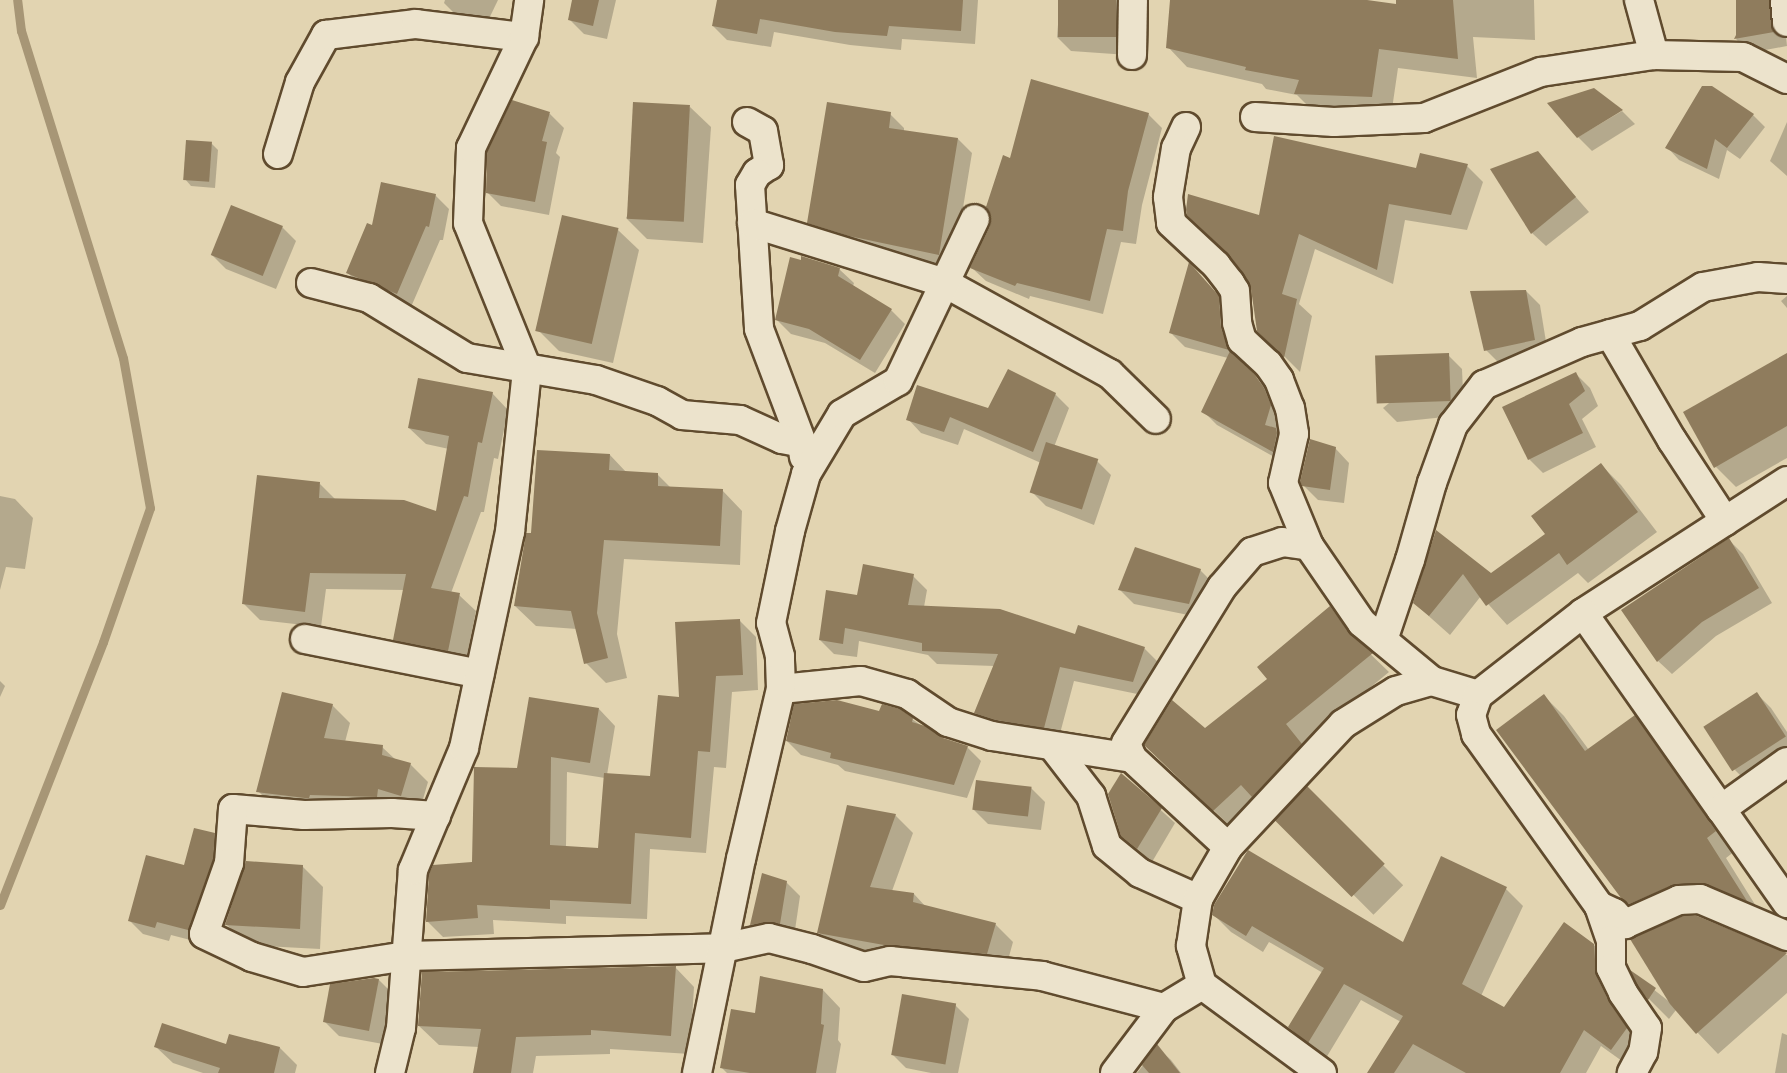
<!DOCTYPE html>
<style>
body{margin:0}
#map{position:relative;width:1787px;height:1073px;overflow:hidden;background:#e2d4b1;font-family:"Gentium Book Plus",serif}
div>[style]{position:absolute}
.shadow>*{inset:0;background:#0003;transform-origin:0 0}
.stream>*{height:9px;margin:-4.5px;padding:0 4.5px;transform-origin:4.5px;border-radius:4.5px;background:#a79676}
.building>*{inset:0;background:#8f7c5d;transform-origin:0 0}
.roads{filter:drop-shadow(2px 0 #604b2e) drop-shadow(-2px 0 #604b2e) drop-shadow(0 2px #604b2e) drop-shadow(0 -2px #604b2e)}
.minor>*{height:28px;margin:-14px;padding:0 14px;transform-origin:14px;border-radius:14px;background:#ece3cc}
span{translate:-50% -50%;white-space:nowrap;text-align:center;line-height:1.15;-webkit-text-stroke:4.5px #ece3cc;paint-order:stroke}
</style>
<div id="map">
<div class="shadow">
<div style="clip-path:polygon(445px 0,498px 0,485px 27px,458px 17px,444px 3px)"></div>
<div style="clip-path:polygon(574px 0,616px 0,607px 39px,584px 34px,570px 20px)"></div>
<div style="clip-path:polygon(718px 0,978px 0,975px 44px,902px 39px,901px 50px,850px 45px,774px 32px,771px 47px,727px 40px,713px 26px)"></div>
<div style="clip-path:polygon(1060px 0,1132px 0,1128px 55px,1071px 51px,1057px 37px)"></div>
<div style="clip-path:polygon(1172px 0,1357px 0,1397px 6px,1398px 0,1534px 0,1535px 40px,1473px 37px,1477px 78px,1398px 68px,1391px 116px,1315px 113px,1297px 95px,1266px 89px,1262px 84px,1187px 67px,1168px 47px)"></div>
<div style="clip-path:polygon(1737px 0,1787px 0,1783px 8px,1787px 46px,1749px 53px,1736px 39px,1738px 36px)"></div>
<div style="clip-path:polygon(1711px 87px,1753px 115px,1765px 127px,1740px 159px,1727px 150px,1719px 179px,1679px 160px,1667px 147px)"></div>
<div style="clip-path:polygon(513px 102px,550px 114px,564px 128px,556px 153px,560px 157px,549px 215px,501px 206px,487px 192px)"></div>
<div style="clip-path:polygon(690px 107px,711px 127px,703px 243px,647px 239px,626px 218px)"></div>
<div style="clip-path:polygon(1622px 111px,1635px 124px,1592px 151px,1578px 137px)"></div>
<div style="clip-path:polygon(890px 114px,904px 128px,904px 132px,958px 139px,972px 153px,953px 269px,822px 236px,808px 222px)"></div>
<div style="clip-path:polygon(1148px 114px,1162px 128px,1142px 205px,1136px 244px,1121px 242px,1103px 314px,1030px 296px,1029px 299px,986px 281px,972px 268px,992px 226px,1011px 160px)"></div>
<div style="clip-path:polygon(1787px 122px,1787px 176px,1770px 161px)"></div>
<div style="clip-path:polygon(211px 143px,218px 150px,215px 188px,191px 186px,185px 179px)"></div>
<div style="clip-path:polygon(1537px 153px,1589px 212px,1546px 246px,1532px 233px)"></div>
<div style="clip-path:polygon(1467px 166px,1483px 182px,1467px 230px,1405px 220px,1393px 284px,1315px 249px,1299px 304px,1312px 316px,1300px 372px,1258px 330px,1261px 217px,1417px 170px)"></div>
<div style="clip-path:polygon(435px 195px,449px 209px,443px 240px,440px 240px,411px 307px,362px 287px,348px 273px,373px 227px)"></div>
<div style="clip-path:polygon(282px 227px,296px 241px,276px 289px,226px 269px,212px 255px)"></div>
<div style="clip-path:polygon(618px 230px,639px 250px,613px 363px,559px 351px,538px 330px)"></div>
<div style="clip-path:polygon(839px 269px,854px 283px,853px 286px,891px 310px,905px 324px,875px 373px,825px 343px,791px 334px,777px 320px)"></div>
<div style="clip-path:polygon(1203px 278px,1232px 312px,1235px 343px,1242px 365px,1269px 391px,1278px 403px,1287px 464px,1217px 425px,1203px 411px,1228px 358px,1185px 347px,1171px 333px)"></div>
<div style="clip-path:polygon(1526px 291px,1540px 305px,1548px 354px,1500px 364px,1486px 350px)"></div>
<div style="clip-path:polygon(1787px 296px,1787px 308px,1781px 301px)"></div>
<div style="clip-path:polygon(1448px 355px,1462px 369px,1464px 415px,1397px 422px,1383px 408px)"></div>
<div style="clip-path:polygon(1787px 355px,1787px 458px,1736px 487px,1716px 467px)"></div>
<div style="clip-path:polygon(1576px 374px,1590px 388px,1598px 406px,1582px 419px,1596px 447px,1543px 473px,1529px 459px)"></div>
<div style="clip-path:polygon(492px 393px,508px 410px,498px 459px,494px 458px,484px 512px,481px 512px,451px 593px,459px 595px,476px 611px,465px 666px,411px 656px,394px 639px,404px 590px,326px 589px,321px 627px,260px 620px,244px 604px,320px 484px,336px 500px,438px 513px,449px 449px,426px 444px,409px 428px)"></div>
<div style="clip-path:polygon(1055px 394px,1069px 408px,1054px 447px,1097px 461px,1111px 475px,1094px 525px,1046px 506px,1032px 492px,1041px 463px,964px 429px,958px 445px,921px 433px,908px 419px,989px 410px)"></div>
<div style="clip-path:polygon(1335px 448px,1349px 463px,1344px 503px,1318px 500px,1303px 485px)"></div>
<div style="clip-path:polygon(610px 455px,627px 473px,658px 475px,671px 488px,722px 490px,742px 511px,740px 565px,624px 559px,617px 634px,627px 678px,606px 683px,586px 663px,577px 629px,536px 626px,515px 606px,533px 535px)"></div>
<div style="clip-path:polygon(1601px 465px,1621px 485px,1657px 532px,1588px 583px,1578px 573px,1507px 625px,1481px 596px,1450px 635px,1414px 603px,1437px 532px,1491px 575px,1547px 534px)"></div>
<div style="clip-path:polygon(0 496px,15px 499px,33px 518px,25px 569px,6px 567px,0 590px)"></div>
<div style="clip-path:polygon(1729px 540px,1743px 554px,1772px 603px,1716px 636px,1672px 674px,1658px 661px)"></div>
<div style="clip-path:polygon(1200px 570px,1214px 584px,1203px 618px,1134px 604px,1120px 590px)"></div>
<div style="clip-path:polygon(913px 576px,927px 590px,924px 607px,1144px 648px,1158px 662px,1147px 696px,1074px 681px,1058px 741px,990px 727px,976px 713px,994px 666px,937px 664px,928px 655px,859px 641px,857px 657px,834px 654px,820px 640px,858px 596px)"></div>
<div style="clip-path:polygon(1330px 608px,1348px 626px,1362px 646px,1389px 672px,1303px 743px,1319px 763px,1232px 828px,1165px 763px,1269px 679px)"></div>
<div style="clip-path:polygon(evenodd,740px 621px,756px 637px,758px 690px,732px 692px,726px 768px,714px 767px,706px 853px,650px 849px,647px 919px,566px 916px,566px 924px,493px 920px,494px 934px,443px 937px,427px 921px,473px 864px,519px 769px,599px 709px,615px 726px,607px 775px,652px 778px,680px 698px,740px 621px,567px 772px,605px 778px,599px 849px,566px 847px,567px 772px)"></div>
<div style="clip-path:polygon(0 681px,5px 686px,0 697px)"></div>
<div style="clip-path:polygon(1757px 694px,1771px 708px,1787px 732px,1787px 758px,1749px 784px,1735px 770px)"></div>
<div style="clip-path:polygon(1544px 696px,1564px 716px,1589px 750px,1635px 717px,1654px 737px,1735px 851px,1726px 858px,1764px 919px,1720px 902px,1643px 918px,1623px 897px)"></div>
<div style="clip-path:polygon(332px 705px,350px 723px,345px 742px,382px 747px,396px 760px,410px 764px,428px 782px,419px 813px,276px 809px,258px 791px)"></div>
<div style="clip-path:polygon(912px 719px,938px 737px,967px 747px,981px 761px,967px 798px,845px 771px,838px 765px,801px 755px,787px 741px)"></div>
<div style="clip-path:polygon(1122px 775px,1175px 823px,1152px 862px,1123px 836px)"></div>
<div style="clip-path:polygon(1031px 788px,1045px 802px,1041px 830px,988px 824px,974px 810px)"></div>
<div style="left:1307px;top:789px;width:136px;height:42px;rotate:45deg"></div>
<div style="clip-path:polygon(895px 815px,913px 833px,892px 891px,914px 894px,926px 907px,995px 924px,1013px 942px,1005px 971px,837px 951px,819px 933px)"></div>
<div style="clip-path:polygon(214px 834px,228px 849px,202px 943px,171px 935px,169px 941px,143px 934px,129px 920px,186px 867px)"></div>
<div style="clip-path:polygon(1248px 851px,1403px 944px,1442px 858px,1506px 889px,1523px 906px,1481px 996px,1505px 1009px,1594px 945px,1611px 963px,1643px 1046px,1629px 1066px,1601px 1046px,1586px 1073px,1368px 1073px,1401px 1022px,1361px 1000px,1326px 1058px,1289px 1027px,1323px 973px,1269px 942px,1263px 952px,1231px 932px,1214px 915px,1215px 905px)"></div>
<div style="clip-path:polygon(302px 866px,323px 887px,320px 949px,247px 945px,226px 924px)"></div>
<div style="clip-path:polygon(763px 875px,786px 882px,800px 896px,794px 937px,765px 939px,751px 925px)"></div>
<div style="clip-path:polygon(1697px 917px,1787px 955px,1787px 993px,1718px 1054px,1676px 1010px,1669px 1019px,1649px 999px,1635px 975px,1671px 1003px)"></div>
<div style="clip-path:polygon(675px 967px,694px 987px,690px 1054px,610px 1049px,610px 1054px,536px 1056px,533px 1073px,475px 1073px,479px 1047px,439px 1045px,419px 1026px)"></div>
<div style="clip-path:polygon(379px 980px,393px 994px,383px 1044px,339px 1036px,325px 1022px,331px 986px)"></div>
<div style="clip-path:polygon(823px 990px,840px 1008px,838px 1040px,841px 1044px,836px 1073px,727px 1073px,722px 1068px)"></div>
<div style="clip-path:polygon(955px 1005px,969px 1019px,958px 1073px,931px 1073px,906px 1068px,892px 1054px)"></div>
<div style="clip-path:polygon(1782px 1033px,1787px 1035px,1787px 1073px,1775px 1073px)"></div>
<div style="clip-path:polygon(230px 1036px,280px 1048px,297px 1065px,295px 1073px,203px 1073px,173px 1063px,156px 1047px,227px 1046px)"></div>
<div style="clip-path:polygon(1157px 1047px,1171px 1060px,1181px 1073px,1137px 1073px)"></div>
</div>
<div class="stream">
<div style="left:0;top:905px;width:282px;rotate:-68.6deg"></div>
<div style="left:103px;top:642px;width:142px;rotate:-70.7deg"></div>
<div style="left:150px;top:508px;width:152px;rotate:-100.2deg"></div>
<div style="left:123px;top:358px;width:343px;rotate:-107.3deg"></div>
<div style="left:21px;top:31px;width:31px;rotate:-97deg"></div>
</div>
<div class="building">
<div style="clip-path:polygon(572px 0,599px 0,593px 26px,568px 20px)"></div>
<div style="clip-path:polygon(717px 0,963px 0,961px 31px,889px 26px,887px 36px,835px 32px,760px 19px,757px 34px,712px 26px)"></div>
<div style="left:1058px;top:0;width:58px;height:37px"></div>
<div style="clip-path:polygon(1170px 0,1367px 0,1396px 4px,1396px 0,1453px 0,1458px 59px,1379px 49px,1372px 97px,1294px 94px,1299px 80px,1245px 70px,1246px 67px,1166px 48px)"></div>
<div style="clip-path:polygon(1736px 0,1769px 0,1774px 32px,1734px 39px,1736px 35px)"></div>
<div style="clip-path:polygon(1031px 79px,1149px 113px,1128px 191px,1123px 231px,1107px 229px,1090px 301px,1017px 283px,1015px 286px,970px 268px,990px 226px,991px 217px,986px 207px,1003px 155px,1010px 158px)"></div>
<div style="clip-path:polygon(1702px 86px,1712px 86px,1754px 114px,1727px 148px,1715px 139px,1707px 169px,1665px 148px)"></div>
<div style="clip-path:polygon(1594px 88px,1623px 110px,1577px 138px,1547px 103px)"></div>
<div style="clip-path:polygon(512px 100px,550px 112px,542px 141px,547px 142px,535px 202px,486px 193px,487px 152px)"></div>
<div style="left:633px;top:102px;width:57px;height:117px;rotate:3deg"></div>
<div style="clip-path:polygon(827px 102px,891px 112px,889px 128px,958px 138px,939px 255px,849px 236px,807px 223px)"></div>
<div style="clip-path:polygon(1274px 136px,1416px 168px,1420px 153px,1468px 164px,1451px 215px,1389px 204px,1377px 270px,1299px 234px,1282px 294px,1297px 299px,1284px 358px,1257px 331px,1251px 289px,1244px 274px,1227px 253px,1187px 215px,1186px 210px,1188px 194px,1259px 215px)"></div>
<div style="left:186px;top:140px;width:26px;height:40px;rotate:4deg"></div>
<div style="clip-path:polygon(1538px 151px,1576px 197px,1531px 234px,1490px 169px)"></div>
<div style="clip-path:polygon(381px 182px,436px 194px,429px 227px,426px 226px,397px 294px,346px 273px,367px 223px,372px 225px)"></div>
<div style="left:231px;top:205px;width:56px;height:54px;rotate:22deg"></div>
<div style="left:562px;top:215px;width:58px;height:119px;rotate:13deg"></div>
<div style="clip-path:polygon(801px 256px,840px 268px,838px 276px,892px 309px,860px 360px,809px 329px,775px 320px,790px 257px,801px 260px)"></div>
<div style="clip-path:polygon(1189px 262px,1219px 296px,1221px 328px,1229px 350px,1169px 333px)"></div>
<div style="clip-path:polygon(1526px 290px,1535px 340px,1484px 351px,1470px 291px)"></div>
<div style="clip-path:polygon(1230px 351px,1255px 375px,1264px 388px,1271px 405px,1265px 425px,1276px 428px,1277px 433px,1273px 452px,1201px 412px)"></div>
<div style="left:1449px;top:353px;width:48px;height:74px;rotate:88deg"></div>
<div style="clip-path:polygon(1787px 353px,1787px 426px,1714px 468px,1683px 412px)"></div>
<div style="clip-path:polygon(1008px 369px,1056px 393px,1033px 452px,950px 417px,944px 432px,906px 420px,917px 385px,988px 408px)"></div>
<div style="clip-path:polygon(1576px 372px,1585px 391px,1569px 404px,1583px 433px,1528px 460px,1502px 407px)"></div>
<div style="clip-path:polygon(418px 378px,493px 392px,482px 443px,478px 442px,468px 497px,464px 496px,431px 588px,460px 593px,448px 651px,393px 640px,406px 574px,310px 573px,305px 612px,242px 604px,257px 475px,320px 482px,319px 498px,404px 500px,436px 511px,449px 436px,408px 428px)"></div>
<div style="clip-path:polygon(1310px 439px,1336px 447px,1330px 490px,1302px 486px,1300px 482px)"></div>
<div style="left:1046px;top:442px;width:55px;height:53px;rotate:18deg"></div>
<div style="clip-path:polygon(537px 450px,610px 454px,609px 470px,658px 473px,658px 486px,723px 489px,720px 546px,604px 540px,597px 613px,608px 658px,584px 664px,571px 611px,514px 606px,526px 533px,531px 533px)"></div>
<div style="clip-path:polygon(1601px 463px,1638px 512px,1567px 565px,1559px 553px,1486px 606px,1463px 574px,1429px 616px,1413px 603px,1436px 530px,1491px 573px,1545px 534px,1531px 516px)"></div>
<div style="clip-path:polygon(1729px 538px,1759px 588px,1702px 622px,1657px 662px,1621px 610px)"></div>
<div style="clip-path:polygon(1135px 547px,1201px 569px,1189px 604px,1118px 590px)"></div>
<div style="clip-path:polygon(863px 564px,914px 574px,908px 605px,1000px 609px,1075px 634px,1078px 625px,1145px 647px,1133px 682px,1060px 667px,1044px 728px,996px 720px,974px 713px,998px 654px,922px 651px,922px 643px,845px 628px,843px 644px,819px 640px,826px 590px,857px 595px)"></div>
<div style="clip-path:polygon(1330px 606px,1349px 633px,1373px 653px,1286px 724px,1302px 744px,1252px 797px,1241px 785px,1213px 811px,1144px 745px,1172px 700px,1205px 728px,1267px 679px,1257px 667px)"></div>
<div style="clip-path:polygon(740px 619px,743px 675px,716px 676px,710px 752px,698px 751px,691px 838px,635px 833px,631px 904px,550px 900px,550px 909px,477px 905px,478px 918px,426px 922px,429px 874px,433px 865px,472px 862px,474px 767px,517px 768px,529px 697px,599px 708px,590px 763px,551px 757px,550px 845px,598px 848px,604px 773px,650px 776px,658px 695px,679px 697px,675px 622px)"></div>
<div style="clip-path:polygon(282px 692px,333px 704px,324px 738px,383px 745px,382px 755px,411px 763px,401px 796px,378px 789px,377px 797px,310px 795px,309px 798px,305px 798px,256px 792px)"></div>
<div style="left:1757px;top:692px;width:53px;height:64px;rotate:57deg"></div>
<div style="clip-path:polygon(1544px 694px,1585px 751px,1635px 715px,1716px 831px,1707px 838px,1747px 901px,1699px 883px,1673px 885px,1629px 904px,1621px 898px,1496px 730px)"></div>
<div style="clip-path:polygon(837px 700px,879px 711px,882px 704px,900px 709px,913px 718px,912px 722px,925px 726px,943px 738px,968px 746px,954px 785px,830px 758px,831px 753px,786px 741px,794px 704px)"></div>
<div style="clip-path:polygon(1121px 773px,1162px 808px,1137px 849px,1121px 836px,1108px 794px)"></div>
<div style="left:976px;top:780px;width:56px;height:30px;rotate:7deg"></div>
<div style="left:1307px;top:786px;width:110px;height:47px;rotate:45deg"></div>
<div style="clip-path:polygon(847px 805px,896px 814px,870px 887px,914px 893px,913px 902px,996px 923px,987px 954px,884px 945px,817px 933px)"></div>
<div style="clip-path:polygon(194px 828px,215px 833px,213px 860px,188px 930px,157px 922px,155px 928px,128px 921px,146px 855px,184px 865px)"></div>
<div style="clip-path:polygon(1248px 850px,1403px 942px,1441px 856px,1507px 887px,1462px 984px,1504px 1007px,1564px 922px,1594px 944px,1596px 975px,1609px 1002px,1627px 1028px,1611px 1050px,1584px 1030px,1560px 1073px,1466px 1073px,1413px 1044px,1394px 1073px,1367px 1073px,1403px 1016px,1344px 984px,1308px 1043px,1288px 1027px,1324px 968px,1252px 926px,1246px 936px,1212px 915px,1214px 905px)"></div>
<div style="clip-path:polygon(246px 861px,303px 865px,300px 929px,225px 925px)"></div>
<div style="clip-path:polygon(762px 873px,787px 881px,780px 924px,766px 922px,750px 925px)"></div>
<div style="clip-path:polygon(1683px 916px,1697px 916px,1787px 953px,1696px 1034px,1670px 1004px,1630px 939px)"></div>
<div style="clip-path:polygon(676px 966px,671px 1036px,591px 1030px,591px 1035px,516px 1037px,511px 1073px,473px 1073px,481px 1029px,418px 1026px,422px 972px)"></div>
<div style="clip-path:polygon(1630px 970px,1656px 988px,1648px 1000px,1637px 985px)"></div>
<div style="clip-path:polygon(760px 976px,823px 989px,821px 1024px,824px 1025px,816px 1073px,750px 1073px,720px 1068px,731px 1009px,755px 1013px)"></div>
<div style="clip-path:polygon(374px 978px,379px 979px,369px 1031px,323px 1022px,330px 984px)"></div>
<div style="left:902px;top:994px;width:55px;height:62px;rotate:10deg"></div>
<div style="clip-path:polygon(162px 1023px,226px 1044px,229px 1034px,280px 1047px,274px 1073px,218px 1073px,220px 1068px,154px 1047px)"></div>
<div style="clip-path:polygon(1157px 1044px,1180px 1073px,1149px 1073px,1142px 1065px)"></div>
</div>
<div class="roads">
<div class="minor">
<div style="left:1639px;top:0;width:57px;rotate:74.7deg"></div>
<div style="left:1785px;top:0;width:22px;rotate:85deg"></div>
<div style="left:1132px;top:55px;width:55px;rotate:-89deg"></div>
<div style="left:1255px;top:117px;width:79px;rotate:3.6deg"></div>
<div style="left:1334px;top:122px;width:90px;rotate:-2.5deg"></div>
<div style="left:1424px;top:118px;width:126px;rotate:-21.5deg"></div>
<div style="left:1541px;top:72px;width:114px;rotate:-8.6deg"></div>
<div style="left:1654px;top:55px;width:89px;rotate:1.3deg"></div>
<div style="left:1743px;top:57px;width:49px;rotate:26.6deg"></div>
<div style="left:747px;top:122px;width:18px;rotate:29deg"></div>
<div style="left:763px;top:131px;width:35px;rotate:80deg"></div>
<div style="left:769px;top:165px;width:14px;rotate:146deg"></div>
<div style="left:757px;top:173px;width:14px;rotate:120deg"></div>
<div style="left:750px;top:185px;width:144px;rotate:86.4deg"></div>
<div style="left:759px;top:329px;width:122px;rotate:69.3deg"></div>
<div style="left:802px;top:443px;width:14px;rotate:82deg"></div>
<div style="left:1186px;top:127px;width:23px;rotate:115deg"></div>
<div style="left:1176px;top:148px;width:50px;rotate:99.3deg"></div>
<div style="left:1168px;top:197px;width:26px;rotate:83deg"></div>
<div style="left:1171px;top:223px;width:62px;rotate:43deg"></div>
<div style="left:1216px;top:265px;width:23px;rotate:52deg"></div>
<div style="left:1230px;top:283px;width:9px;rotate:58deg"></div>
<div style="left:1235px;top:291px;width:32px;rotate:86deg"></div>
<div style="left:1237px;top:323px;width:18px;rotate:74deg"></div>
<div style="left:1242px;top:340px;width:35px;rotate:43deg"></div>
<div style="left:1268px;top:364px;width:19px;rotate:55deg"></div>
<div style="left:1279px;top:380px;width:30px;rotate:69deg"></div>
<div style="left:1290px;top:408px;width:26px;rotate:81deg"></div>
<div style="left:1294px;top:434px;width:50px;rotate:102.7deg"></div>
<div style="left:1283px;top:483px;width:68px;rotate:67.6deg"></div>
<div style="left:1309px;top:546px;width:93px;rotate:55.5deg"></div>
<div style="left:1362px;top:623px;width:91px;rotate:39.6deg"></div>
<div style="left:1432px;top:681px;width:48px;rotate:16.9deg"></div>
<div style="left:278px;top:154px;width:75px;rotate:-73deg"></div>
<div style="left:300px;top:82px;width:54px;rotate:-61deg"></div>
<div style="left:326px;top:35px;width:91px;rotate:-7deg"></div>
<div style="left:416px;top:24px;width:109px;rotate:6.9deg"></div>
<div style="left:752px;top:223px;width:202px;rotate:17.3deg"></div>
<div style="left:945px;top:283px;width:188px;rotate:28.9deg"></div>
<div style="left:1110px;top:374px;width:64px;rotate:44.4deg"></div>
<div style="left:311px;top:283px;width:60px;rotate:14.5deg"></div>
<div style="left:369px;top:298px;width:115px;rotate:31.5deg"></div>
<div style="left:467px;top:358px;width:131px;rotate:9.7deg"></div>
<div style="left:596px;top:380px;width:65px;rotate:19deg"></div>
<div style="left:657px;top:401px;width:29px;rotate:29deg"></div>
<div style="left:682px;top:415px;width:58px;rotate:4.9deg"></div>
<div style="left:740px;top:420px;width:46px;rotate:24.3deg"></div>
<div style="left:782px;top:439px;width:20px;rotate:11deg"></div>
<div style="left:1610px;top:334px;width:123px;rotate:59.7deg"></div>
<div style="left:1672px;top:440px;width:97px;rotate:56.8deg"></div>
<div style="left:1787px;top:481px;width:243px;rotate:147.1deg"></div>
<div style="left:1583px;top:613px;width:133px;rotate:142deg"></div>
<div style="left:1478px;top:695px;width:21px;rotate:109deg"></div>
<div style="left:1471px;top:715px;width:20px;rotate:75deg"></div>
<div style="left:1476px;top:734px;width:211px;rotate:54.4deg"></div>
<div style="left:1599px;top:906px;width:17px;rotate:25deg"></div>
<div style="left:1614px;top:913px;width:16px;rotate:45deg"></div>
<div style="left:1625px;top:924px;width:59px;rotate:-24deg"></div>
<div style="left:1679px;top:900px;width:21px;rotate:-3deg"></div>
<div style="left:1700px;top:899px;width:95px;rotate:23deg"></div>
<div style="left:1583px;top:613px;width:240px;rotate:54.9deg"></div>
<div style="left:305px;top:639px;width:178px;rotate:11.3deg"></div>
<div style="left:1383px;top:640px;width:84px;rotate:-71.4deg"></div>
<div style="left:1410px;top:560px;width:80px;rotate:-74.1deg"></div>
<div style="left:1432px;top:483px;width:62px;rotate:-70.1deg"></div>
<div style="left:1453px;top:425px;width:51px;rotate:-52.2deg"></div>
<div style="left:1484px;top:385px;width:107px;rotate:-23.7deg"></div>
<div style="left:1582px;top:342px;width:60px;rotate:-15.4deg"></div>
<div style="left:1640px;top:326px;width:74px;rotate:-31.8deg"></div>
<div style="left:1703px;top:287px;width:56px;rotate:-10.3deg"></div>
<div style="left:1758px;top:277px;width:29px;rotate:4deg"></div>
<div style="left:781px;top:689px;width:80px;rotate:-5.7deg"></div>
<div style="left:861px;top:681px;width:48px;rotate:15.8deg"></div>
<div style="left:907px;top:694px;width:50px;rotate:34.3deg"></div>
<div style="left:948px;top:722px;width:46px;rotate:17.7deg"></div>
<div style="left:992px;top:736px;width:142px;rotate:8.9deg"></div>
<div style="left:1054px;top:748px;width:61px;rotate:52.4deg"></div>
<div style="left:1091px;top:796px;width:52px;rotate:72.3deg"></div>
<div style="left:1107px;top:846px;width:43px;rotate:39.3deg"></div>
<div style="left:1140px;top:873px;width:64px;rotate:24.1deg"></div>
<div style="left:1787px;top:762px;width:81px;rotate:144.5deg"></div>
<div style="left:1721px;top:809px;width:115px;rotate:54.9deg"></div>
<div style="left:436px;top:816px;width:44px;rotate:-176.1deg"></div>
<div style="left:392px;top:813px;width:88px;rotate:178.7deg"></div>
<div style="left:304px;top:815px;width:71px;rotate:-175.2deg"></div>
<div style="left:233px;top:809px;width:54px;rotate:94.2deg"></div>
<div style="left:229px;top:863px;width:75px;rotate:109.4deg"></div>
<div style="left:204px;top:934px;width:53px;rotate:25.6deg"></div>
<div style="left:252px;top:957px;width:53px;rotate:16.4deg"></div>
<div style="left:303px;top:972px;width:104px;rotate:-8.8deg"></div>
<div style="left:406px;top:956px;width:317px;rotate:-1.4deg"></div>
<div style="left:723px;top:948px;width:47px;rotate:-12.3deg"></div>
<div style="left:769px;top:938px;width:44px;rotate:14.3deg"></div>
<div style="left:812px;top:949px;width:55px;rotate:19.1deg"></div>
<div style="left:864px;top:967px;width:27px;rotate:-13deg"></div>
<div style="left:890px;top:961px;width:153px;rotate:5.6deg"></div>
<div style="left:1042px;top:976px;width:126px;rotate:14.7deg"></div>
<div style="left:1228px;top:847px;width:131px;rotate:-137.2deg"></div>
<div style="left:1132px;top:758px;width:16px;rotate:-112deg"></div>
<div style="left:1126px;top:743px;width:183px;rotate:-58.4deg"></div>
<div style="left:1222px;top:587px;width:46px;rotate:-49.4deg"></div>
<div style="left:1252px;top:552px;width:32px;rotate:-18deg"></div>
<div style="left:1282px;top:542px;width:27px;rotate:8deg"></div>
<div style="left:1599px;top:906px;width:36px;rotate:71deg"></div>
<div style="left:1611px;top:940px;width:28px;rotate:90deg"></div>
<div style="left:1611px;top:968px;width:28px;rotate:64deg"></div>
<div style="left:1623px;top:993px;width:42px;rotate:55.6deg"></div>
<div style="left:1647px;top:1028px;width:24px;rotate:99deg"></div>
<div style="left:1643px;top:1052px;width:24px;rotate:118deg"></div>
<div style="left:390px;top:1073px;width:46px;rotate:-76.3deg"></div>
<div style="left:401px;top:1028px;width:158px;rotate:-85.7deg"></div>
<div style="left:413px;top:870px;width:132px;rotate:-67.3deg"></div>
<div style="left:464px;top:748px;width:221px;rotate:-78deg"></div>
<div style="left:510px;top:532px;width:164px;rotate:-84deg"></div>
<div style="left:527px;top:369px;width:157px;rotate:-112deg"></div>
<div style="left:468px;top:223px;width:75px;rotate:-87.7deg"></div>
<div style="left:471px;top:148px;width:123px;rotate:-64.5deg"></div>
<div style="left:524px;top:37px;width:37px;rotate:-82deg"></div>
<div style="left:697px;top:1073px;width:218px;rotate:-78.4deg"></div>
<div style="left:741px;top:859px;width:175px;rotate:-76.8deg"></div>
<div style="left:781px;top:689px;width:33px;rotate:-92deg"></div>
<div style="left:780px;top:656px;width:34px;rotate:-105deg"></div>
<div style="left:771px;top:623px;width:94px;rotate:-78.3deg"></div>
<div style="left:790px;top:531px;width:59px;rotate:-74.3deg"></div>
<div style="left:806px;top:474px;width:70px;rotate:-59deg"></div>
<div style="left:842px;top:414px;width:65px;rotate:-30.5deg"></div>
<div style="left:898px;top:381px;width:179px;rotate:-64.6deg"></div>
<div style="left:1115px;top:1073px;width:81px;rotate:-53deg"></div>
<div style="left:1164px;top:1008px;width:44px;rotate:-31.2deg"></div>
<div style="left:1322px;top:1073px;width:149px;rotate:-143.7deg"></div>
<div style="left:1202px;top:985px;width:41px;rotate:-105.8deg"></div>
<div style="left:1191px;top:946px;width:48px;rotate:-81.5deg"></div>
<div style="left:1198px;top:899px;width:60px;rotate:-60deg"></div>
<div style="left:1228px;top:847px;width:168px;rotate:-46.9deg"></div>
<div style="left:1343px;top:724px;width:62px;rotate:-31.9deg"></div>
<div style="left:1396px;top:691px;width:37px;rotate:-16deg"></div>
</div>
</div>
</div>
